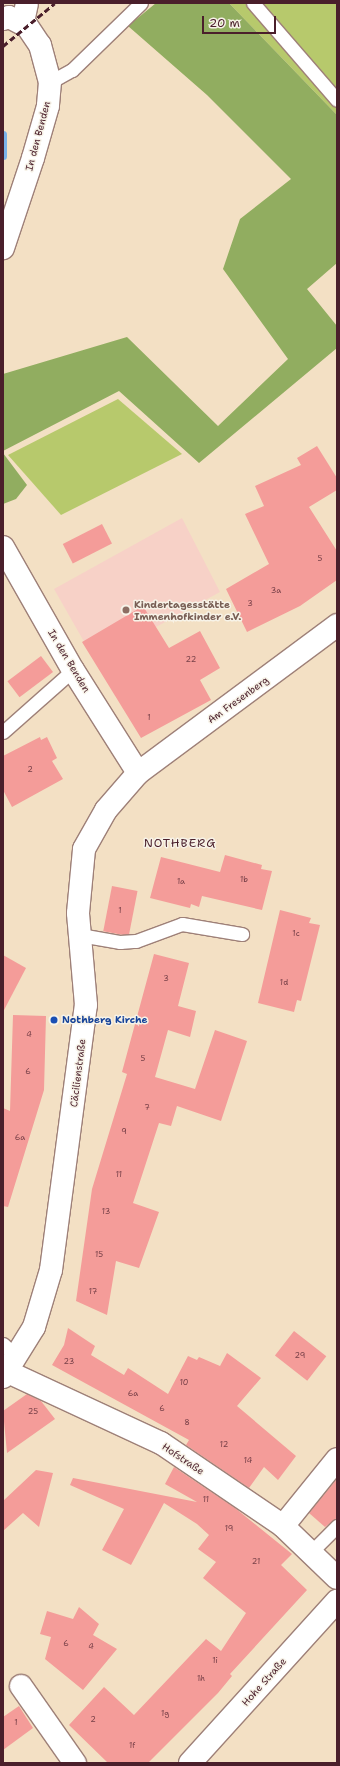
<!DOCTYPE html>
<meta charset="utf-8">
<style>
body{margin:0}
#map{position:relative;width:340px;height:1766px;overflow:hidden;background:#f3e0c4;font-family:"Shantell Sans",sans-serif}
div>[style]{position:absolute}
.built>*{inset:0;background:#f7d1c7}
.green>*{inset:0;background:#b7c96c}
.forest>*{inset:0;background:#91ad60}
.stream>*{height:7px;margin:-3.5px;padding:0 3.5px;transform-origin:3.5px;border-radius:3.5px;background:#79b2e9}
.building>*{inset:0;background:#f49c99;transform-origin:0 0}
.roads{filter:drop-shadow(1px 0 #9e8078) drop-shadow(-1px 0 #9e8078) drop-shadow(0 1px #9e8078) drop-shadow(0 -1px #9e8078)}
.lane>*{height:13px;margin:-6.5px;padding:0 6.5px;transform-origin:6.5px;border-radius:6.5px;background:#fff}
.street>*{height:22px;margin:-11px;padding:0 11px;transform-origin:11px;border-radius:11px;background:#fff}
.secondary>*{height:22px;margin:-11px;padding:0 11px;transform-origin:11px;border-radius:11px;background:#fff}
.rail>*{height:3px;margin-top:-1.5px;transform-origin:0;background:repeating-linear-gradient(90deg,#4a1f2b 0 6px,transparent 0 9px)}
.dots>*{width:11px;height:11px;translate:-50% -50%;box-sizing:border-box;border:2px solid #f7f3e8;border-radius:50%}
span{translate:-50% -50%;white-space:nowrap;text-align:center;line-height:1.15;-webkit-text-stroke:3px #f7f3e8;paint-order:stroke}
.number-label{font-size:8px;color:#743e46}
.number-label span{-webkit-text-stroke-width:0}
.street-label{font-size:10px;color:#4a1f2b}
.education-label{font-size:10px;color:#785e54;font-weight:700}
.left{translate:0 -50%;text-align:left}
.transit-label{font-size:10px;color:#164399;font-weight:700}
.quarter-label{font-size:12px;color:#4a1f2b;letter-spacing:1px}
.frame{position:absolute;inset:0;border:4px solid #4a1f2b;pointer-events:none}
.scale{position:absolute;left:202px;top:16px;width:74px;height:18px;box-sizing:border-box;border:2px solid #4a1f2b;border-top:0;padding-left:5px;font-size:12px;line-height:14px;white-space:nowrap;color:#4a1f2b;-webkit-text-stroke:3px #f7f3e8;paint-order:stroke}
</style>
<div id="map">
<div class="built">
<div style="clip-path:polygon(182px 518px,220px 592px,156px 627px,141px 681px,115px 696px,54px 589px)"></div>
</div>
<div class="green">
<div style="clip-path:polygon(229px 3px,337px 3px,337px 115px)"></div>
<div style="clip-path:polygon(118px 399px,182px 454px,61px 515px,8px 455px)"></div>
</div>
<div class="forest">
<div style="clip-path:polygon(156px 3px,229px 3px,337px 115px,337px 263px,307px 289px,337px 326px,337px 348px,199px 463px,119px 391px,3px 451px,3px 374px,127px 337px,218px 426px,288px 359px,223px 269px,240px 219px,291px 179px,207px 95px,128px 26px)"></div>
<div style="clip-path:polygon(3px 453px,27px 485px,16px 499px,3px 504px)"></div>
</div>
<div class="stream">
<div style="left:3px;top:134px;width:22px;rotate:90deg"></div>
</div>
<div class="building">
<div style="clip-path:polygon(317px 446px,337px 478px,337px 490px,309px 507px,337px 551px,337px 580px,300px 606px,247px 632px,226px 589px,269px 564px,245px 514px,264px 506px,255px 486px,301px 465px,297px 458px)"></div>
<div style="left:102px;top:524px;width:22px;height:44px;rotate:63deg"></div>
<div style="clip-path:polygon(143px 606px,169px 648px,200px 631px,220px 668px,200px 680px,211px 700px,141px 738px,82px 642px)"></div>
<div style="left:41px;top:656px;width:20px;height:42px;rotate:53deg"></div>
<div style="clip-path:polygon(40px 737px,41px 740px,47px 737px,57px 758px,52px 761px,63px 779px,12px 807px,3px 790px,3px 756px)"></div>
<div style="clip-path:polygon(225px 855px,262px 865px,261px 869px,272px 871px,262px 910px,202px 896px,199px 907px,191px 904px,190px 908px,150px 898px,161px 857px,220px 872px)"></div>
<div style="left:112px;top:886px;width:26px;height:46px;rotate:11deg"></div>
<div style="clip-path:polygon(280px 910px,311px 918px,309px 923px,320px 925px,301px 1001px,297px 1000px,294px 1012px,258px 1003px)"></div>
<div style="clip-path:polygon(154px 954px,189px 963px,178px 1006px,196px 1011px,190px 1037px,168px 1030px,155px 1077px,195px 1089px,215px 1030px,247px 1041px,221px 1121px,177px 1106px,171px 1126px,159px 1123px,133px 1203px,159px 1212px,139px 1268px,116px 1261px,107px 1315px,76px 1301px,92px 1189px,127px 1074px,122px 1072px)"></div>
<div style="clip-path:polygon(3px 955px,26px 968px,3px 1012px)"></div>
<div style="clip-path:polygon(13px 1015px,46px 1016px,44px 1090px,8px 1207px,3px 1206px,3px 1108px,10px 1111px)"></div>
<div style="clip-path:polygon(68px 1328px,95px 1346px,91px 1355px,124px 1375px,128px 1368px,168px 1394px,188px 1356px,197px 1360px,199px 1357px,220px 1366px,227px 1353px,261px 1378px,237px 1406px,296px 1456px,278px 1480px,264px 1467px,249px 1488px,186px 1445px,189px 1440px,52px 1365px,64px 1345px)"></div>
<div style="left:294px;top:1331px;width:41px;height:31px;rotate:38deg"></div>
<div style="clip-path:polygon(27px 1394px,41px 1401px,55px 1419px,7px 1453px,3px 1411px)"></div>
<div style="clip-path:polygon(174px 1467px,235px 1508px,292px 1554px,281px 1565px,307px 1590px,230px 1674px,232px 1676px,218px 1693px,148px 1763px,108px 1763px,69px 1725px,104px 1687px,134px 1715px,206px 1639px,221px 1651px,246px 1613px,203px 1578px,216px 1562px,198px 1549px,209px 1535px,197px 1524px,164px 1503px,131px 1565px,102px 1550px,124px 1509px,70px 1485px,73px 1478px,197px 1502px,165px 1484px)"></div>
<div style="clip-path:polygon(36px 1470px,53px 1473px,39px 1527px,23px 1513px,3px 1531px,3px 1501px)"></div>
<div style="clip-path:polygon(337px 1479px,337px 1518px,325px 1527px,309px 1513px)"></div>
<div style="clip-path:polygon(79px 1607px,99px 1624px,93px 1635px,117px 1649px,83px 1690px,45px 1659px,51px 1637px,40px 1634px,47px 1611px,73px 1619px)"></div>
<div style="clip-path:polygon(19px 1706px,33px 1728px,3px 1750px,3px 1717px)"></div>
</div>
<div class="roads">
<div class="lane">
<div style="left:253px;top:3px;width:128px;rotate:49.1deg"></div>
<div style="left:50px;top:82px;width:25px;rotate:-29deg"></div>
<div style="left:72px;top:70px;width:96px;rotate:-44.2deg"></div>
<div style="left:3px;top:732px;width:94px;rotate:-41.5deg"></div>
<div style="left:80px;top:935px;width:41px;rotate:9.9deg"></div>
<div style="left:120px;top:942px;width:16px;rotate:-4deg"></div>
<div style="left:136px;top:941px;width:49px;rotate:-20.3deg"></div>
<div style="left:182px;top:924px;width:61px;rotate:9.5deg"></div>
<div style="left:3px;top:1344px;width:19px;rotate:43deg"></div>
<div style="left:311px;top:1552px;width:37px;rotate:-45deg"></div>
</div>
<div class="street">
<div style="left:3px;top:19px;width:6px;rotate:-18deg"></div>
<div style="left:9px;top:17px;width:20px;rotate:27deg"></div>
<div style="left:27px;top:26px;width:23px;rotate:56deg"></div>
<div style="left:40px;top:45px;width:38px;rotate:75deg"></div>
<div style="left:50px;top:82px;width:24px;rotate:95deg"></div>
<div style="left:48px;top:106px;width:54px;rotate:106.1deg"></div>
<div style="left:33px;top:158px;width:95px;rotate:108.4deg"></div>
<div style="left:23px;top:22px;width:19px;rotate:-78deg"></div>
<div style="left:3px;top:547px;width:142px;rotate:60.4deg"></div>
<div style="left:73px;top:670px;width:122px;rotate:57.7deg"></div>
<div style="left:8px;top:1372px;width:169px;rotate:24.9deg"></div>
<div style="left:161px;top:1443px;width:148px;rotate:34.2deg"></div>
<div style="left:283px;top:1526px;width:75px;rotate:43.9deg"></div>
<div style="left:283px;top:1526px;width:86px;rotate:-51.1deg"></div>
<div style="left:21px;top:1686px;width:94px;rotate:55deg"></div>
<div style="left:190px;top:1763px;width:219px;rotate:-47.8deg"></div>
</div>
<div class="secondary">
<div style="left:3px;top:1377px;width:59px;rotate:-58.2deg"></div>
<div style="left:34px;top:1327px;width:59px;rotate:-73.4deg"></div>
<div style="left:51px;top:1270px;width:267px;rotate:-82.5deg"></div>
<div style="left:86px;top:1005px;width:92px;rotate:-95deg"></div>
<div style="left:78px;top:913px;width:64px;rotate:-84.6deg"></div>
<div style="left:84px;top:849px;width:45px;rotate:-60.6deg"></div>
<div style="left:106px;top:810px;width:49px;rotate:-49.1deg"></div>
<div style="left:138px;top:773px;width:248px;rotate:-36.6deg"></div>
</div>
</div>
<div class="rail">
<div style="left:3px;top:46px;width:67px;rotate:-39.6deg"></div>
</div>
<div class="dots">
<div style="left:126px;top:610px;background:#8d6e63"></div>
<div style="left:54px;top:1020px;background:#1a4fb4"></div>
</div>
<div class="number-label">
<span style="left:320px;top:559px">5</span>
<span style="left:276px;top:591px">3a</span>
<span style="left:250px;top:604px">3</span>
<span style="left:191px;top:660px">22</span>
<span style="left:149px;top:718px">1</span>
<span style="left:30px;top:770px">2</span>
<span style="left:244px;top:880px">1b</span>
<span style="left:181px;top:882px">1a</span>
<span style="left:120px;top:911px">1</span>
<span style="left:296px;top:934px">1c</span>
<span style="left:166px;top:979px">3</span>
<span style="left:284px;top:983px">1d</span>
<span style="left:29px;top:1035px">4</span>
<span style="left:143px;top:1059px">5</span>
<span style="left:28px;top:1072px">6</span>
<span style="left:147px;top:1108px">7</span>
<span style="left:124px;top:1132px">9</span>
<span style="left:20px;top:1138px">6a</span>
<span style="left:119px;top:1175px">11</span>
<span style="left:106px;top:1212px">13</span>
<span style="left:99px;top:1255px">15</span>
<span style="left:93px;top:1292px">17</span>
<span style="left:300px;top:1356px">29</span>
<span style="left:69px;top:1362px">23</span>
<span style="left:184px;top:1383px">10</span>
<span style="left:133px;top:1394px">6a</span>
<span style="left:162px;top:1409px">6</span>
<span style="left:33px;top:1412px">25</span>
<span style="left:187px;top:1423px">8</span>
<span style="left:224px;top:1445px">12</span>
<span style="left:248px;top:1461px">14</span>
<span style="left:206px;top:1500px">11</span>
<span style="left:229px;top:1529px">19</span>
<span style="left:256px;top:1562px">21</span>
<span style="left:66px;top:1644px">6</span>
<span style="left:91px;top:1647px">4</span>
<span style="left:215px;top:1661px">1i</span>
<span style="left:201px;top:1679px">1h</span>
<span style="left:165px;top:1714px">1g</span>
<span style="left:93px;top:1720px">2</span>
<span style="left:16px;top:1723px">1</span>
<span style="left:132px;top:1746px">1f</span>
</div>
<div class="street-label">
<span style="left:38px;top:136px;rotate:-75deg">In den Benden</span>
<span style="left:69px;top:661px;rotate:59deg">In den Benden</span>
<span style="left:238px;top:700px;rotate:-36deg">Am Fresenberg</span>
<span style="left:78px;top:1073px;rotate:-83deg">Cäcilienstraße</span>
<span style="left:183px;top:1459px;rotate:34deg">Hofstraße</span>
<span style="left:264px;top:1682px;rotate:-48deg">Hohe Straße</span>
</div>
<div class="education-label">
<span class="left" style="left:134px;top:610px">Kindertagesstätte<br>Immenhofkinder e.V.</span>
</div>
<div class="transit-label">
<span class="left" style="left:62px;top:1020px">Nothberg Kirche</span>
</div>
<div class="quarter-label">
<span style="left:180px;top:844px">NOTHBERG</span>
</div>
<div class="frame"></div>
<div class="scale">20 m</div>
</div>
